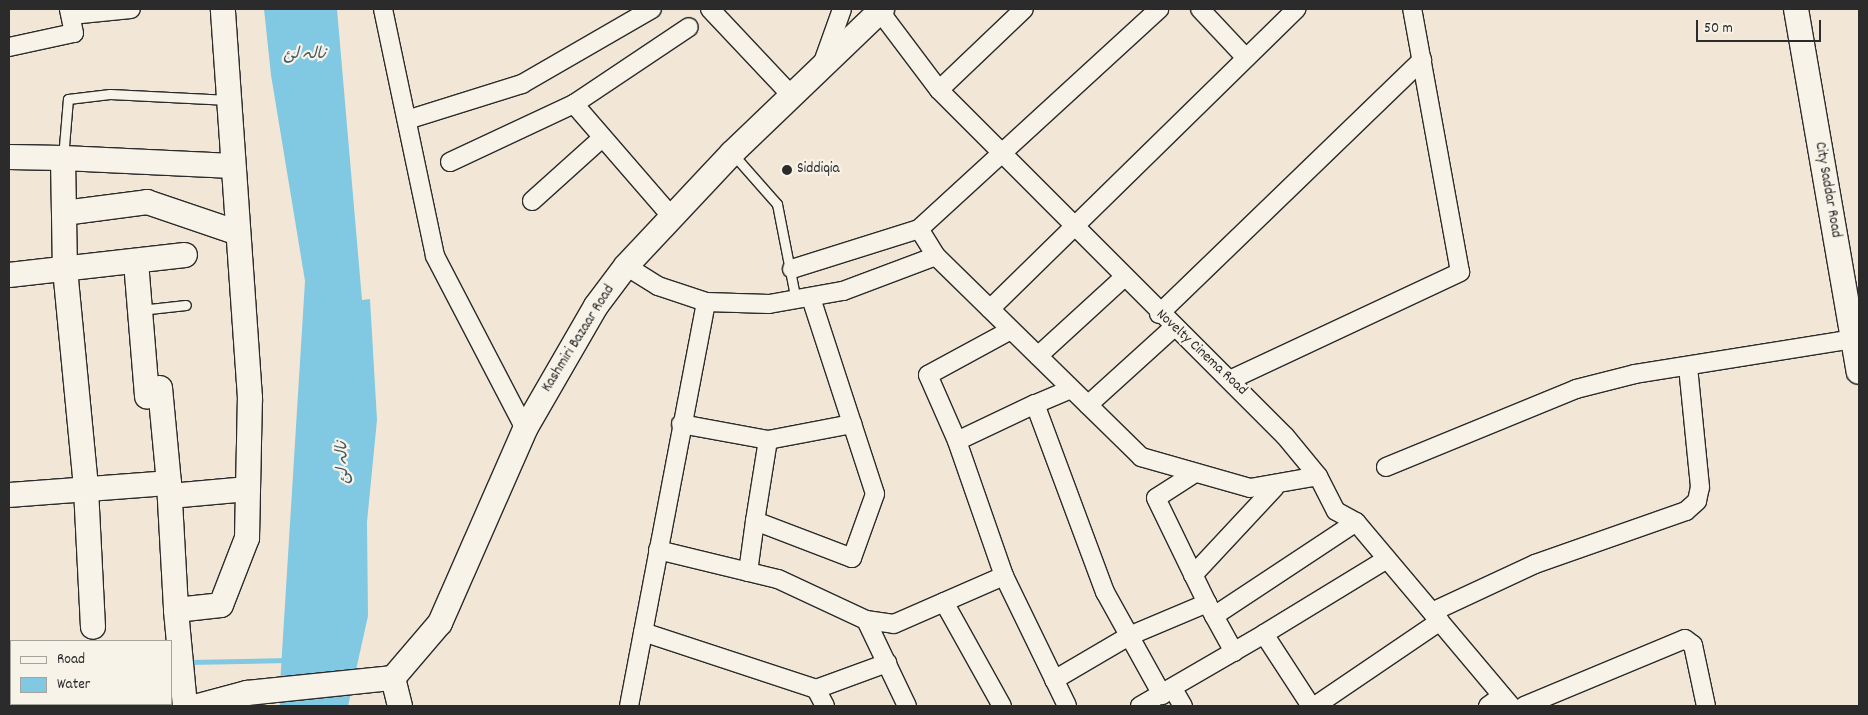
<!DOCTYPE html>
<meta charset="utf-8">
<style>
body{margin:0}
#map{position:relative;width:1868px;height:715px;overflow:hidden;background:#f2e7d6;font-family:Dekko,"Playpen Sans Arabic",sans-serif}
div>[style]{position:absolute}
.water>*{inset:0;background:#81c8e2}
.stream>*{height:5px;margin:-2.5px;padding:0 2.5px;transform-origin:2.5px;border-radius:2.5px;background:#81c8e2}
.roads{filter:drop-shadow(1px 0 #2b2b2b) drop-shadow(-1px 0 #2b2b2b) drop-shadow(0 1px #2b2b2b) drop-shadow(0 -1px #2b2b2b)}
.lane>*{height:9px;margin:-4.5px;padding:0 4.5px;transform-origin:4.5px;border-radius:4.5px;background:#f7f3e8}
.street>*{height:18px;margin:-9px;padding:0 9px;transform-origin:9px;border-radius:9px;background:#f7f3e8}
.secondary>*{height:24px;margin:-12px;padding:0 12px;transform-origin:12px;border-radius:12px;background:#f7f3e8}
.dots>*{width:14px;height:14px;translate:-50% -50%;box-sizing:border-box;border:2px solid #f7f3e8;border-radius:50%}
span{translate:-50% -50%;white-space:nowrap;text-align:center;line-height:1.15;-webkit-text-stroke:4.5px #f7f3e8;paint-order:stroke}
.poi-label{font-size:15px;color:#2b2b2b}
.left{translate:0 -50%;text-align:left}
.street-label{font-size:15px;color:#2b2b2b}
.water-label{font-size:16px;color:#455a62;font-style:italic}
.frame{position:absolute;inset:0;border:10px solid #2b2b2b;pointer-events:none}
.legend{position:absolute;left:10px;top:640px;width:162px;height:65px;box-sizing:border-box;background:#f7f3e8;border:1px solid #a5a39c;margin:0;padding:6px 9px;list-style:none;font-size:15px;color:#2b2b2b}
.legend li{display:flex;align-items:center;gap:10px;height:25px}
.legend b{width:25px;border:1px solid #a5a39c}
.scale{position:absolute;left:1696px;top:20px;width:125px;height:22px;box-sizing:border-box;border:2px solid #2b2b2b;border-top:0;padding-left:6px;font-size:15px;line-height:18px;white-space:nowrap;color:#2b2b2b;-webkit-text-stroke:4px #f7f3e8;paint-order:stroke}
</style>
<div id="map">
<div class="water">
<div style="clip-path:polygon(264px 9px,337px 9px,362px 300px,370px 299px,377px 420px,367px 522px,368px 616px,348px 706px,280px 706px,279px 701px,305px 281px,271px 75px)"></div>
</div>
<div class="stream">
<div style="left:9px;top:652px;width:2px"></div>
<div style="left:187px;top:662px;width:101px;rotate:-1.1deg"></div>
</div>
<div class="roads">
<div class="lane">
<div style="left:732px;top:153px;width:68px;rotate:48.6deg"></div>
<div style="left:777px;top:204px;width:99px;rotate:78.9deg"></div>
<div style="left:63px;top:158px;width:59px;rotate:-85.2deg"></div>
<div style="left:68px;top:99px;width:42px;rotate:-6.8deg"></div>
<div style="left:110px;top:94px;width:119px;rotate:2.9deg"></div>
<div style="left:140px;top:310px;width:46px;rotate:-6.2deg"></div>
</div>
<div class="street">
<div style="left:383px;top:9px;width:252px;rotate:78.1deg"></div>
<div style="left:435px;top:256px;width:195px;rotate:62.5deg"></div>
<div style="left:710px;top:9px;width:120px;rotate:46.7deg"></div>
<div style="left:878px;top:9px;width:101px;rotate:53deg"></div>
<div style="left:939px;top:90px;width:489px;rotate:45deg"></div>
<div style="left:1285px;top:436px;width:52px;rotate:50.5deg"></div>
<div style="left:1318px;top:476px;width:39px;rotate:63deg"></div>
<div style="left:1336px;top:511px;width:23px;rotate:29deg"></div>
<div style="left:1356px;top:522px;width:241px;rotate:49.9deg"></div>
<div style="left:1200px;top:9px;width:66px;rotate:46.8deg"></div>
<div style="left:71px;top:15px;width:60px;rotate:-5.7deg"></div>
<div style="left:9px;top:47px;width:66px;rotate:-12.2deg"></div>
<div style="left:74px;top:33px;width:25px;rotate:-102deg"></div>
<div style="left:822px;top:65px;width:59px;rotate:-70.3deg"></div>
<div style="left:939px;top:90px;width:117px;rotate:-43.6deg"></div>
<div style="left:574px;top:104px;width:150px;rotate:49.1deg"></div>
<div style="left:407px;top:120px;width:121px;rotate:-17.4deg"></div>
<div style="left:522px;top:84px;width:150px;rotate:-30deg"></div>
<div style="left:450px;top:162px;width:137px;rotate:-25.1deg"></div>
<div style="left:574px;top:104px;width:138px;rotate:-33.8deg"></div>
<div style="left:532px;top:201px;width:94px;rotate:-42deg"></div>
<div style="left:936px;top:256px;width:32px;rotate:-122deg"></div>
<div style="left:919px;top:229px;width:326px;rotate:-42.5deg"></div>
<div style="left:626px;top:266px;width:38px;rotate:32deg"></div>
<div style="left:658px;top:286px;width:51px;rotate:18.4deg"></div>
<div style="left:706px;top:302px;width:63px;rotate:1.8deg"></div>
<div style="left:769px;top:304px;width:75px;rotate:-10deg"></div>
<div style="left:843px;top:291px;width:99px;rotate:-20.6deg"></div>
<div style="left:936px;top:256px;width:287px;rotate:44.4deg"></div>
<div style="left:1141px;top:457px;width:113px;rotate:15.9deg"></div>
<div style="left:1250px;top:488px;width:69px;rotate:-10deg"></div>
<div style="left:792px;top:269px;width:133px;rotate:-17.5deg"></div>
<div style="left:811px;top:298px;width:206px;rotate:71.9deg"></div>
<div style="left:875px;top:494px;width:68px;rotate:109.8deg"></div>
<div style="left:852px;top:558px;width:104px;rotate:-159.1deg"></div>
<div style="left:755px;top:521px;width:82px;rotate:-80.9deg"></div>
<div style="left:768px;top:440px;width:86px;rotate:-10.8deg"></div>
<div style="left:990px;top:309px;width:429px;rotate:-44.4deg"></div>
<div style="left:1159px;top:314px;width:366px;rotate:-44deg"></div>
<div style="left:1038px;top:356px;width:115px;rotate:-42.5deg"></div>
<div style="left:1232px;top:379px;width:252px;rotate:-25.1deg"></div>
<div style="left:1460px;top:272px;width:267px;rotate:-100.3deg"></div>
<div style="left:1071px;top:389px;width:39px;rotate:157deg"></div>
<div style="left:1035px;top:404px;width:201px;rotate:69.6deg"></div>
<div style="left:1105px;top:592px;width:118px;rotate:61deg"></div>
<div style="left:1035px;top:404px;width:86px;rotate:154.6deg"></div>
<div style="left:957px;top:441px;width:143px;rotate:70.8deg"></div>
<div style="left:1004px;top:576px;width:144px;rotate:64.1deg"></div>
<div style="left:1088px;top:405px;width:115px;rotate:-42.2deg"></div>
<div style="left:681px;top:424px;width:88px;rotate:10.4deg"></div>
<div style="left:957px;top:441px;width:72px;rotate:-113.7deg"></div>
<div style="left:928px;top:375px;width:94px;rotate:-28.5deg"></div>
<div style="left:1386px;top:467px;width:205px;rotate:-22.3deg"></div>
<div style="left:1576px;top:389px;width:61px;rotate:-14.3deg"></div>
<div style="left:1635px;top:374px;width:221px;rotate:-9.1deg"></div>
<div style="left:1195px;top:473px;width:46px;rotate:147.3deg"></div>
<div style="left:1156px;top:498px;width:117px;rotate:64.1deg"></div>
<div style="left:658px;top:550px;width:123px;rotate:13.6deg"></div>
<div style="left:778px;top:579px;width:97px;rotate:25deg"></div>
<div style="left:748px;top:572px;width:51px;rotate:-82.2deg"></div>
<div style="left:1193px;top:575px;width:120px;rotate:-47deg"></div>
<div style="left:944px;top:602px;width:119px;rotate:60.9deg"></div>
<div style="left:1432px;top:612px;width:114px;rotate:-25deg"></div>
<div style="left:1535px;top:564px;width:160px;rotate:-19.3deg"></div>
<div style="left:1686px;top:511px;width:15px;rotate:-42deg"></div>
<div style="left:1697px;top:501px;width:14px;rotate:-78deg"></div>
<div style="left:1700px;top:487px;width:121px;rotate:-95.7deg"></div>
<div style="left:1214px;top:616px;width:170px;rotate:-33.5deg"></div>
<div style="left:643px;top:632px;width:182px;rotate:18.2deg"></div>
<div style="left:816px;top:689px;width:19px;rotate:62deg"></div>
<div style="left:1264px;top:634px;width:144px;rotate:-31.4deg"></div>
<div style="left:1054px;top:680px;width:87px;rotate:-30.4deg"></div>
<div style="left:1129px;top:636px;width:85px;rotate:-22.9deg"></div>
<div style="left:1207px;top:603px;width:56px;rotate:61.1deg"></div>
<div style="left:816px;top:689px;width:76px;rotate:-20.1deg"></div>
<div style="left:1173px;top:689px;width:20px;rotate:60deg"></div>
<div style="left:629px;top:706px;width:411px;rotate:-79.2deg"></div>
<div style="left:907px;top:706px;width:95px;rotate:-115.5deg"></div>
<div style="left:866px;top:620px;width:28px;rotate:8deg"></div>
<div style="left:894px;top:624px;width:120px;rotate:-23.6deg"></div>
<div style="left:1140px;top:706px;width:143px;rotate:-30.1deg"></div>
<div style="left:1264px;top:634px;width:86px;rotate:56.9deg"></div>
<div style="left:1315px;top:706px;width:151px;rotate:-34.2deg"></div>
<div style="left:1488px;top:706px;width:17px;rotate:-36deg"></div>
<div style="left:1524px;top:706px;width:174px;rotate:-22.6deg"></div>
<div style="left:1685px;top:639px;width:10px;rotate:37deg"></div>
<div style="left:1693px;top:645px;width:62px;rotate:78deg"></div>
</div>
<div class="secondary">
<div style="left:1796px;top:9px;width:368px;rotate:80.2deg"></div>
<div style="left:9px;top:157px;width:54px;rotate:1.1deg"></div>
<div style="left:63px;top:158px;width:111px;rotate:89deg"></div>
<div style="left:65px;top:269px;width:221px;rotate:84.5deg"></div>
<div style="left:86px;top:489px;width:138px;rotate:87.1deg"></div>
<div style="left:63px;top:158px;width:170px;rotate:2.7deg"></div>
<div style="left:64px;top:213px;width:84px;rotate:-7.5deg"></div>
<div style="left:147px;top:202px;width:96px;rotate:18.8deg"></div>
<div style="left:136px;top:262px;width:135px;rotate:85.3deg"></div>
<div style="left:9px;top:275px;width:177px;rotate:-6.5deg"></div>
<div style="left:160px;top:388px;width:95px;rotate:84.6deg"></div>
<div style="left:9px;top:495px;width:160px;rotate:-4.3deg"></div>
<div style="left:169px;top:483px;width:127px;rotate:86.8deg"></div>
<div style="left:170px;top:496px;width:78px;rotate:-5.1deg"></div>
<div style="left:393px;top:678px;width:72px;rotate:-49.5deg"></div>
<div style="left:440px;top:623px;width:212px;rotate:-66.3deg"></div>
<div style="left:525px;top:429px;width:142px;rotate:-60deg"></div>
<div style="left:596px;top:306px;width:50px;rotate:-53.1deg"></div>
<div style="left:626px;top:266px;width:155px;rotate:-46.8deg"></div>
<div style="left:732px;top:153px;width:208px;rotate:-43.8deg"></div>
<div style="left:393px;top:678px;width:29px;rotate:76deg"></div>
<div style="left:185px;top:706px;width:96px;rotate:-95.4deg"></div>
<div style="left:176px;top:610px;width:45px;rotate:-6.3deg"></div>
<div style="left:221px;top:605px;width:72px;rotate:-68.8deg"></div>
<div style="left:247px;top:538px;width:140px;rotate:-88.8deg"></div>
<div style="left:250px;top:398px;width:390px;rotate:-94deg"></div>
<div style="left:198px;top:706px;width:51px;rotate:-14.9deg"></div>
<div style="left:247px;top:693px;width:147px;rotate:-5.9deg"></div>
</div>
</div>
<div class="dots">
<div style="left:787px;top:170px;background:#2b2b2b"></div>
</div>
<div class="poi-label">
<span class="left" style="left:797px;top:170px">Siddiqia</span>
</div>
<div class="street-label">
<span style="left:1827px;top:190px;rotate:80deg">City Saddar Road</span>
<span style="left:579px;top:339px;rotate:-58deg">Kashmiri Bazaar Road</span>
<span style="left:1201px;top:353px;rotate:43deg">Novelty Cinema Road</span>
</div>
<div class="water-label">
<span style="left:305px;top:55px">نالہ لئ</span>
<span style="left:344px;top:462px;rotate:-92deg">نالہ لئ</span>
</div>
<div class="frame"></div>
<ul class="legend">
<li><b style="height:6px;background:#f7f3e8"></b>Road</li>
<li><b style="height:14px;background:#81c8e2"></b>Water</li>
</ul>
<div class="scale">50 m</div>
</div>
